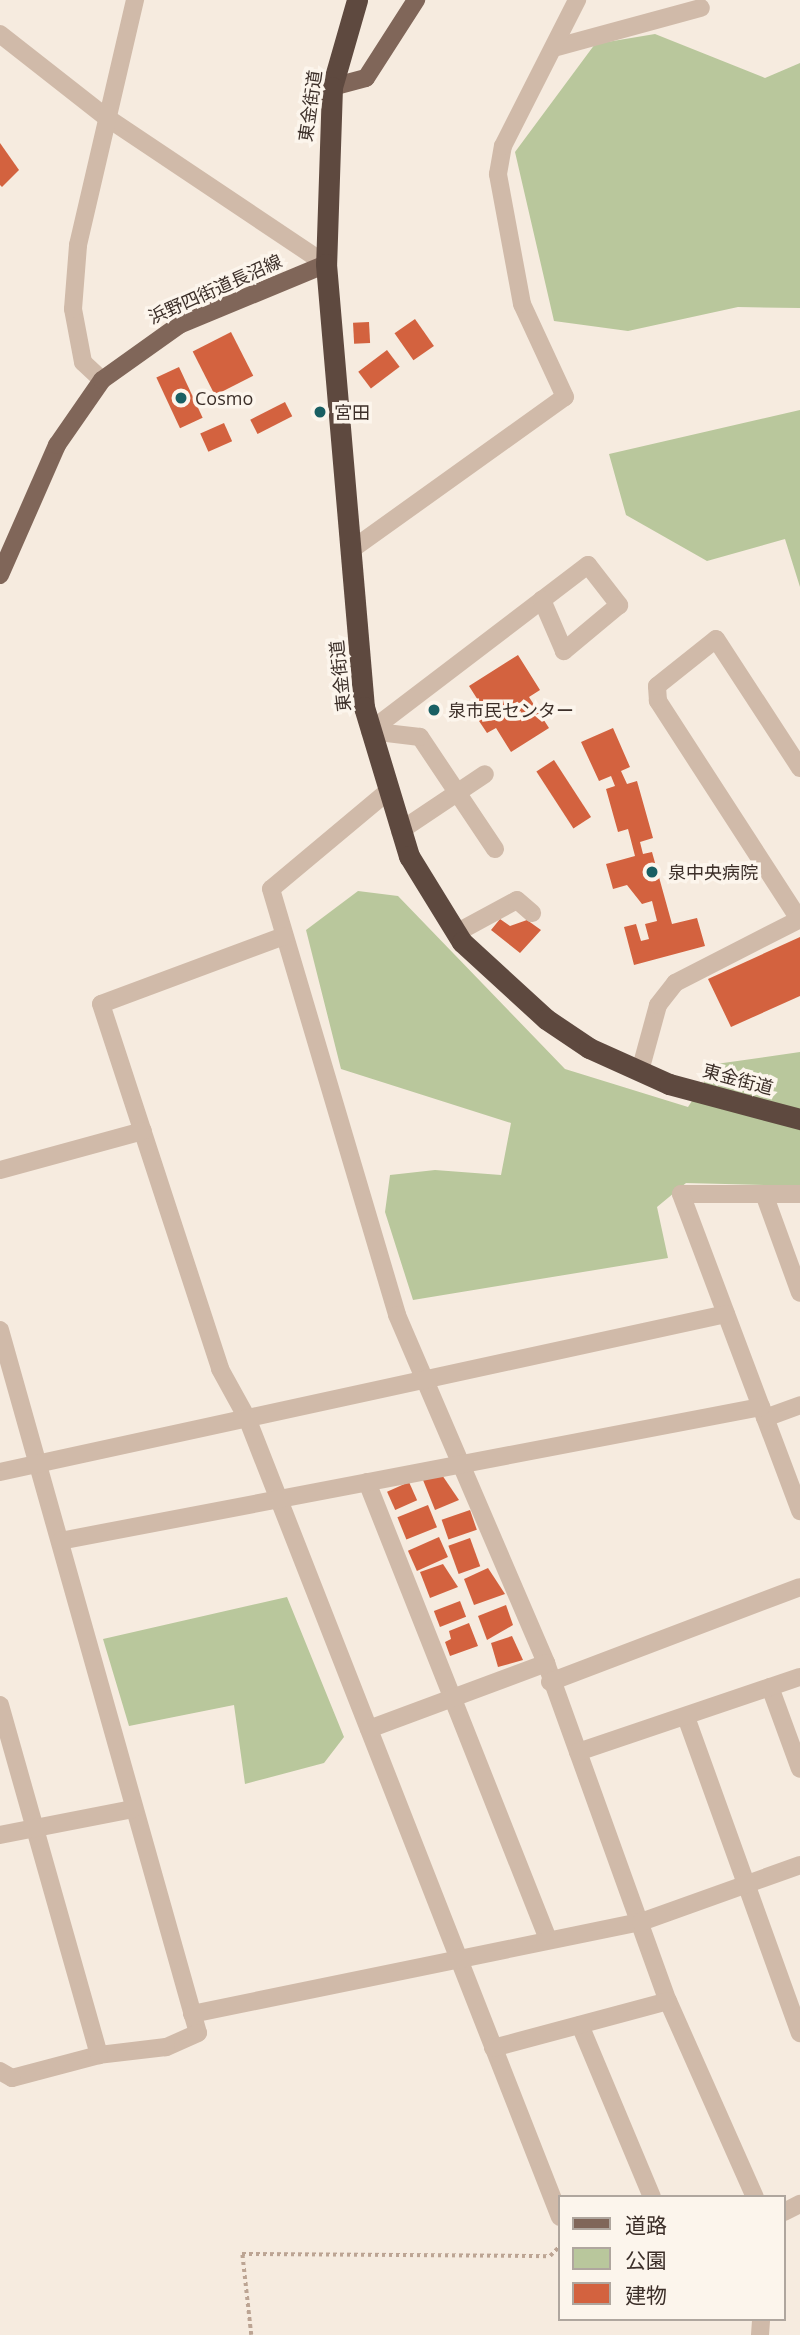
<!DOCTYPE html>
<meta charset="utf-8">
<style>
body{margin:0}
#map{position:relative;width:800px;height:2335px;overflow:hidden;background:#f6ebdf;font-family:"Open Sans","Noto Sans JP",sans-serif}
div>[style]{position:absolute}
.green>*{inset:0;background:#b9c79c}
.building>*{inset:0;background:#d3623f;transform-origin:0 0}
.path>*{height:3.5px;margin-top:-1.75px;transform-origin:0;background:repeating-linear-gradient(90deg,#bca493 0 3.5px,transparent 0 7px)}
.minor>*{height:18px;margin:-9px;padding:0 9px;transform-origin:9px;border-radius:9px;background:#d0baa9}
.major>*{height:18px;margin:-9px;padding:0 9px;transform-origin:9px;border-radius:9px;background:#806659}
.highway>*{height:21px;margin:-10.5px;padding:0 10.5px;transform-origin:10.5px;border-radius:10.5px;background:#5e493f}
.dots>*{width:19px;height:19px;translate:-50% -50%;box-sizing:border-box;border:4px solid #fcf5ec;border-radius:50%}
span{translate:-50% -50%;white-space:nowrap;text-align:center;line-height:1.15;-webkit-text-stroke:7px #fcf5ec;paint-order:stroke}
.street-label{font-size:18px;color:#3c2f29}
.poi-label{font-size:18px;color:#3c2f29}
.left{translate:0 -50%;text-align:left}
.legend{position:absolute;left:558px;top:2195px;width:228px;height:126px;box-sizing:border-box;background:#fcf5ec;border:2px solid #afa69e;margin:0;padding:9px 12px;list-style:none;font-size:21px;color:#3c2f29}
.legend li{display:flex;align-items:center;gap:14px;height:35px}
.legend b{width:35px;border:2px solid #afa69e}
</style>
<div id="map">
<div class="green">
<div style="clip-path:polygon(655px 34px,765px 78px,800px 63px,800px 308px,738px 307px,628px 331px,554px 321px,515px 152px,595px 44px)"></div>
<div style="clip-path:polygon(800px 410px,800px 587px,785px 539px,707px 561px,626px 515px,609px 454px)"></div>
<div style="clip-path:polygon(358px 891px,398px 896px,565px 1069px,688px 1107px,716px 1064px,800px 1052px,800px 1186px,686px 1183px,657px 1207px,668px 1258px,413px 1300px,385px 1212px,390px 1175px,435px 1170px,501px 1175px,511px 1123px,341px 1069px,306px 930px)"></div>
<div style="clip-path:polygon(287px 1597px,344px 1737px,324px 1763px,245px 1784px,234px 1705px,129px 1726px,103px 1639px)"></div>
</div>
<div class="building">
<div style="clip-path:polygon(0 143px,19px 170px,2px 187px,0 185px)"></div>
<div style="left:415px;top:319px;width:33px;height:25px;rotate:55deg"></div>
<div style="left:369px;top:322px;width:21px;height:16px;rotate:87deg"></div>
<div style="left:231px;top:332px;width:49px;height:43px;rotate:63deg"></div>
<div style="left:387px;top:350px;width:21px;height:36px;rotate:53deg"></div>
<div style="left:179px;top:367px;width:56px;height:25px;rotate:65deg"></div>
<div style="left:285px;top:402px;width:16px;height:39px;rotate:63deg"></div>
<div style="left:224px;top:423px;width:20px;height:26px;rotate:66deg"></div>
<div style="clip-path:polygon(518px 655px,540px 690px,529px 697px,549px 728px,511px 752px,496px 728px,487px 733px,479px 721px,488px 716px,469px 686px)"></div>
<div style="clip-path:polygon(613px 728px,630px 767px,621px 771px,627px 784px,637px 781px,653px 838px,640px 842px,643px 854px,652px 852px,672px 924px,697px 918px,705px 946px,634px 965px,624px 927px,636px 924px,641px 941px,649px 939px,645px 924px,657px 921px,652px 901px,642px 904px,627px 885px,613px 889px,606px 864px,635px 856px,628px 829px,618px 832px,606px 789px,615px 786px,611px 776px,599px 781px,581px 742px)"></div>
<div style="left:554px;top:760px;width:68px;height:21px;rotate:57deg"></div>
<div style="clip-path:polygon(500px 919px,510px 926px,527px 920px,541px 930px,520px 953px,491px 930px)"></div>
<div style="clip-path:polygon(800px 937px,800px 996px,731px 1027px,708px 979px)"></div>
<div style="clip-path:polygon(440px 1472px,459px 1500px,435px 1510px,423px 1480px)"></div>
<div style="left:409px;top:1482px;width:20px;height:24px;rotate:66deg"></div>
<div style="left:428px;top:1505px;width:24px;height:33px;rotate:68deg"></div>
<div style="left:470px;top:1510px;width:21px;height:30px;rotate:71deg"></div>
<div style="left:439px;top:1537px;width:22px;height:34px;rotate:66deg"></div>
<div style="left:470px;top:1538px;width:30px;height:23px;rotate:70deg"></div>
<div style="clip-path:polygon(443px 1564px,458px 1587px,430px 1598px,420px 1572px)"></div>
<div style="clip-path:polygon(488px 1568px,505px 1594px,474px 1605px,464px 1579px)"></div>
<div style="left:460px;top:1601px;width:17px;height:28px;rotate:69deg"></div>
<div style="clip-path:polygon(506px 1605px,513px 1625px,487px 1640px,478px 1616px)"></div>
<div style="clip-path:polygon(469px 1623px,478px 1646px,450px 1656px,445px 1642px,451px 1639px,449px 1631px)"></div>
<div style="clip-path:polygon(512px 1636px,523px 1660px,498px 1667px,491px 1643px)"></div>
</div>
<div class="path">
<div style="left:251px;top:2335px;width:81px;rotate:-96.3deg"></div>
<div style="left:242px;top:2254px;width:308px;rotate:0.4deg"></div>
<div style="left:550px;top:2256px;width:14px;rotate:-45deg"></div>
</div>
<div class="minor">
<div style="left:0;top:34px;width:135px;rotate:38.1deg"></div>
<div style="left:106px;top:117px;width:265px;rotate:33.8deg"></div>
<div style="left:557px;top:47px;width:149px;rotate:-15.2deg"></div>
<div style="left:102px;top:380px;width:26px;rotate:-137deg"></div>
<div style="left:83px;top:362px;width:54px;rotate:-100.7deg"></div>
<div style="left:73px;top:309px;width:64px;rotate:-85.5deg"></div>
<div style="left:78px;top:245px;width:252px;rotate:-76.9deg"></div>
<div style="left:351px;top:550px;width:263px;rotate:-35.6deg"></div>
<div style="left:565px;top:397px;width:102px;rotate:-114.8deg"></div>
<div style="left:522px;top:304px;width:132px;rotate:-100.5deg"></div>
<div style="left:498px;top:174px;width:28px;rotate:-80deg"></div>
<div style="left:503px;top:146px;width:164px;rotate:-63.1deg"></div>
<div style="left:387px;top:792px;width:151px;rotate:140.1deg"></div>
<div style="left:271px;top:889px;width:444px;rotate:73.5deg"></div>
<div style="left:397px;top:1315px;width:379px;rotate:66.8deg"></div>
<div style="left:546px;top:1663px;width:359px;rotate:70.2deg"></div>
<div style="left:668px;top:2001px;width:214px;rotate:66.1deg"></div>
<div style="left:400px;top:831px;width:102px;rotate:-33.8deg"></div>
<div style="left:495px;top:849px;width:135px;rotate:-123.8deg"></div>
<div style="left:420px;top:737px;width:50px;rotate:-173.2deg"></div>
<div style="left:370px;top:731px;width:274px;rotate:-37.3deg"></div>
<div style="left:588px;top:565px;width:51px;rotate:52.2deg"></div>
<div style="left:619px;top:605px;width:72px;rotate:140.1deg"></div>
<div style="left:564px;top:651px;width:56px;rotate:-113.3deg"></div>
<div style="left:799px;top:919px;width:260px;rotate:-122.9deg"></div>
<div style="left:658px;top:701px;width:15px;rotate:-94deg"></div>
<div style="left:657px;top:686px;width:75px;rotate:-38.5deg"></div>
<div style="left:716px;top:639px;width:154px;rotate:56.9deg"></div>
<div style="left:456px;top:933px;width:69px;rotate:-28.4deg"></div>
<div style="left:517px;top:900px;width:20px;rotate:41deg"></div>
<div style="left:284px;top:936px;width:195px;rotate:159.6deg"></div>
<div style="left:101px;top:1004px;width:384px;rotate:71.9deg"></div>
<div style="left:220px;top:1369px;width:56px;rotate:61.1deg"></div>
<div style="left:247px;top:1418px;width:858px;rotate:68.61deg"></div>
<div style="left:640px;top:1071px;width:68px;rotate:-74.7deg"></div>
<div style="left:658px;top:1005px;width:28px;rotate:-52deg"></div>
<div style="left:675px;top:983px;width:140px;rotate:-27.1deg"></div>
<div style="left:0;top:1170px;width:148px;rotate:-15.3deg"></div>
<div style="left:764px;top:1194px;width:105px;rotate:70deg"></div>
<div style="left:800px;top:1194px;width:119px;rotate:180deg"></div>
<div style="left:681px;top:1194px;width:339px;rotate:69.4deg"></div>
<div style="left:0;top:1330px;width:730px;rotate:74.27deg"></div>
<div style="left:198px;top:2033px;width:35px;rotate:156deg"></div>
<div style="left:166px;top:2047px;width:67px;rotate:173.2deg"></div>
<div style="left:99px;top:2055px;width:90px;rotate:165.2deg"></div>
<div style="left:12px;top:2078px;width:14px;rotate:-150deg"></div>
<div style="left:765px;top:1418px;width:37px;rotate:-20deg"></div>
<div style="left:0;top:1472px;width:743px;rotate:-12.28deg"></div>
<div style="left:367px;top:1482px;width:492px;rotate:68.4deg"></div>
<div style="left:60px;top:1541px;width:714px;rotate:-10.82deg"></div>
<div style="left:550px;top:1682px;width:267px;rotate:-20.8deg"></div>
<div style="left:770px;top:1687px;width:87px;rotate:69.9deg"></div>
<div style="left:0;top:1705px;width:364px;rotate:74.2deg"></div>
<div style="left:686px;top:1717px;width:336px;rotate:70.2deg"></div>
<div style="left:369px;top:1729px;width:189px;rotate:-20.4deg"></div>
<div style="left:578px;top:1752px;width:234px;rotate:-18.7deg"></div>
<div style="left:0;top:1835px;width:136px;rotate:-11.1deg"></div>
<div style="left:192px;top:2014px;width:458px;rotate:-11.6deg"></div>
<div style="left:641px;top:1922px;width:169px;rotate:-19.7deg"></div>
<div style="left:580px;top:2025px;width:186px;rotate:67.3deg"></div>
<div style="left:493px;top:2048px;width:181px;rotate:-15deg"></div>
<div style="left:784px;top:2212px;width:18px;rotate:-27deg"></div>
<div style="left:760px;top:2335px;width:16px;rotate:-86deg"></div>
</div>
<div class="major">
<div style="left:332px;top:87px;width:35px;rotate:-15deg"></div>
<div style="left:366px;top:78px;width:93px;rotate:-57.3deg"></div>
<div style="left:0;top:575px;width:142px;rotate:-66.3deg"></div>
<div style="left:57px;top:445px;width:79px;rotate:-55.3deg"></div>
<div style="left:102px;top:380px;width:95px;rotate:-35.5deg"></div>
<div style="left:179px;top:325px;width:159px;rotate:-22.5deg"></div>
</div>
<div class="highway">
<div style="left:357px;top:0;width:91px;rotate:106deg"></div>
<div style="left:332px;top:87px;width:177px;rotate:91.9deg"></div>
<div style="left:326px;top:264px;width:445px;rotate:85.1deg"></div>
<div style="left:364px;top:707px;width:156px;rotate:73.2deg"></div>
<div style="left:409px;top:856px;width:101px;rotate:58.4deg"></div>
<div style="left:462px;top:942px;width:114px;rotate:42.5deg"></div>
<div style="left:546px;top:1019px;width:52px;rotate:34deg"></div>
<div style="left:589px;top:1048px;width:88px;rotate:24.2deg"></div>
<div style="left:669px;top:1084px;width:136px;rotate:15deg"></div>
</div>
<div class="dots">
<div style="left:181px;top:398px;background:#195f63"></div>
<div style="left:320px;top:412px;background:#195f63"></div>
<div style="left:434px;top:710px;background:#195f63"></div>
<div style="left:652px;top:872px;background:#195f63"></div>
</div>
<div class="street-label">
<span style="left:310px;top:106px;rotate:-82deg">東金街道</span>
<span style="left:215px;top:289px;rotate:-24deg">浜野四街道長沼線</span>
<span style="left:340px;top:676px;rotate:-96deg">東金街道</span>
<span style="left:738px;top:1079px;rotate:15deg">東金街道</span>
</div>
<div class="poi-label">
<span class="left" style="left:195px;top:398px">Cosmo</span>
<span class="left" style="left:334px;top:412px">宮田</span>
<span class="left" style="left:448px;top:710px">泉市民センター</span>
<span class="left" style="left:668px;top:872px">泉中央病院</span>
</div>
<ul class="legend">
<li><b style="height:9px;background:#806659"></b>道路</li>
<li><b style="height:19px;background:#b9c79c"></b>公園</li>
<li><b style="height:19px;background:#d3623f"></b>建物</li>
</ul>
</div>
